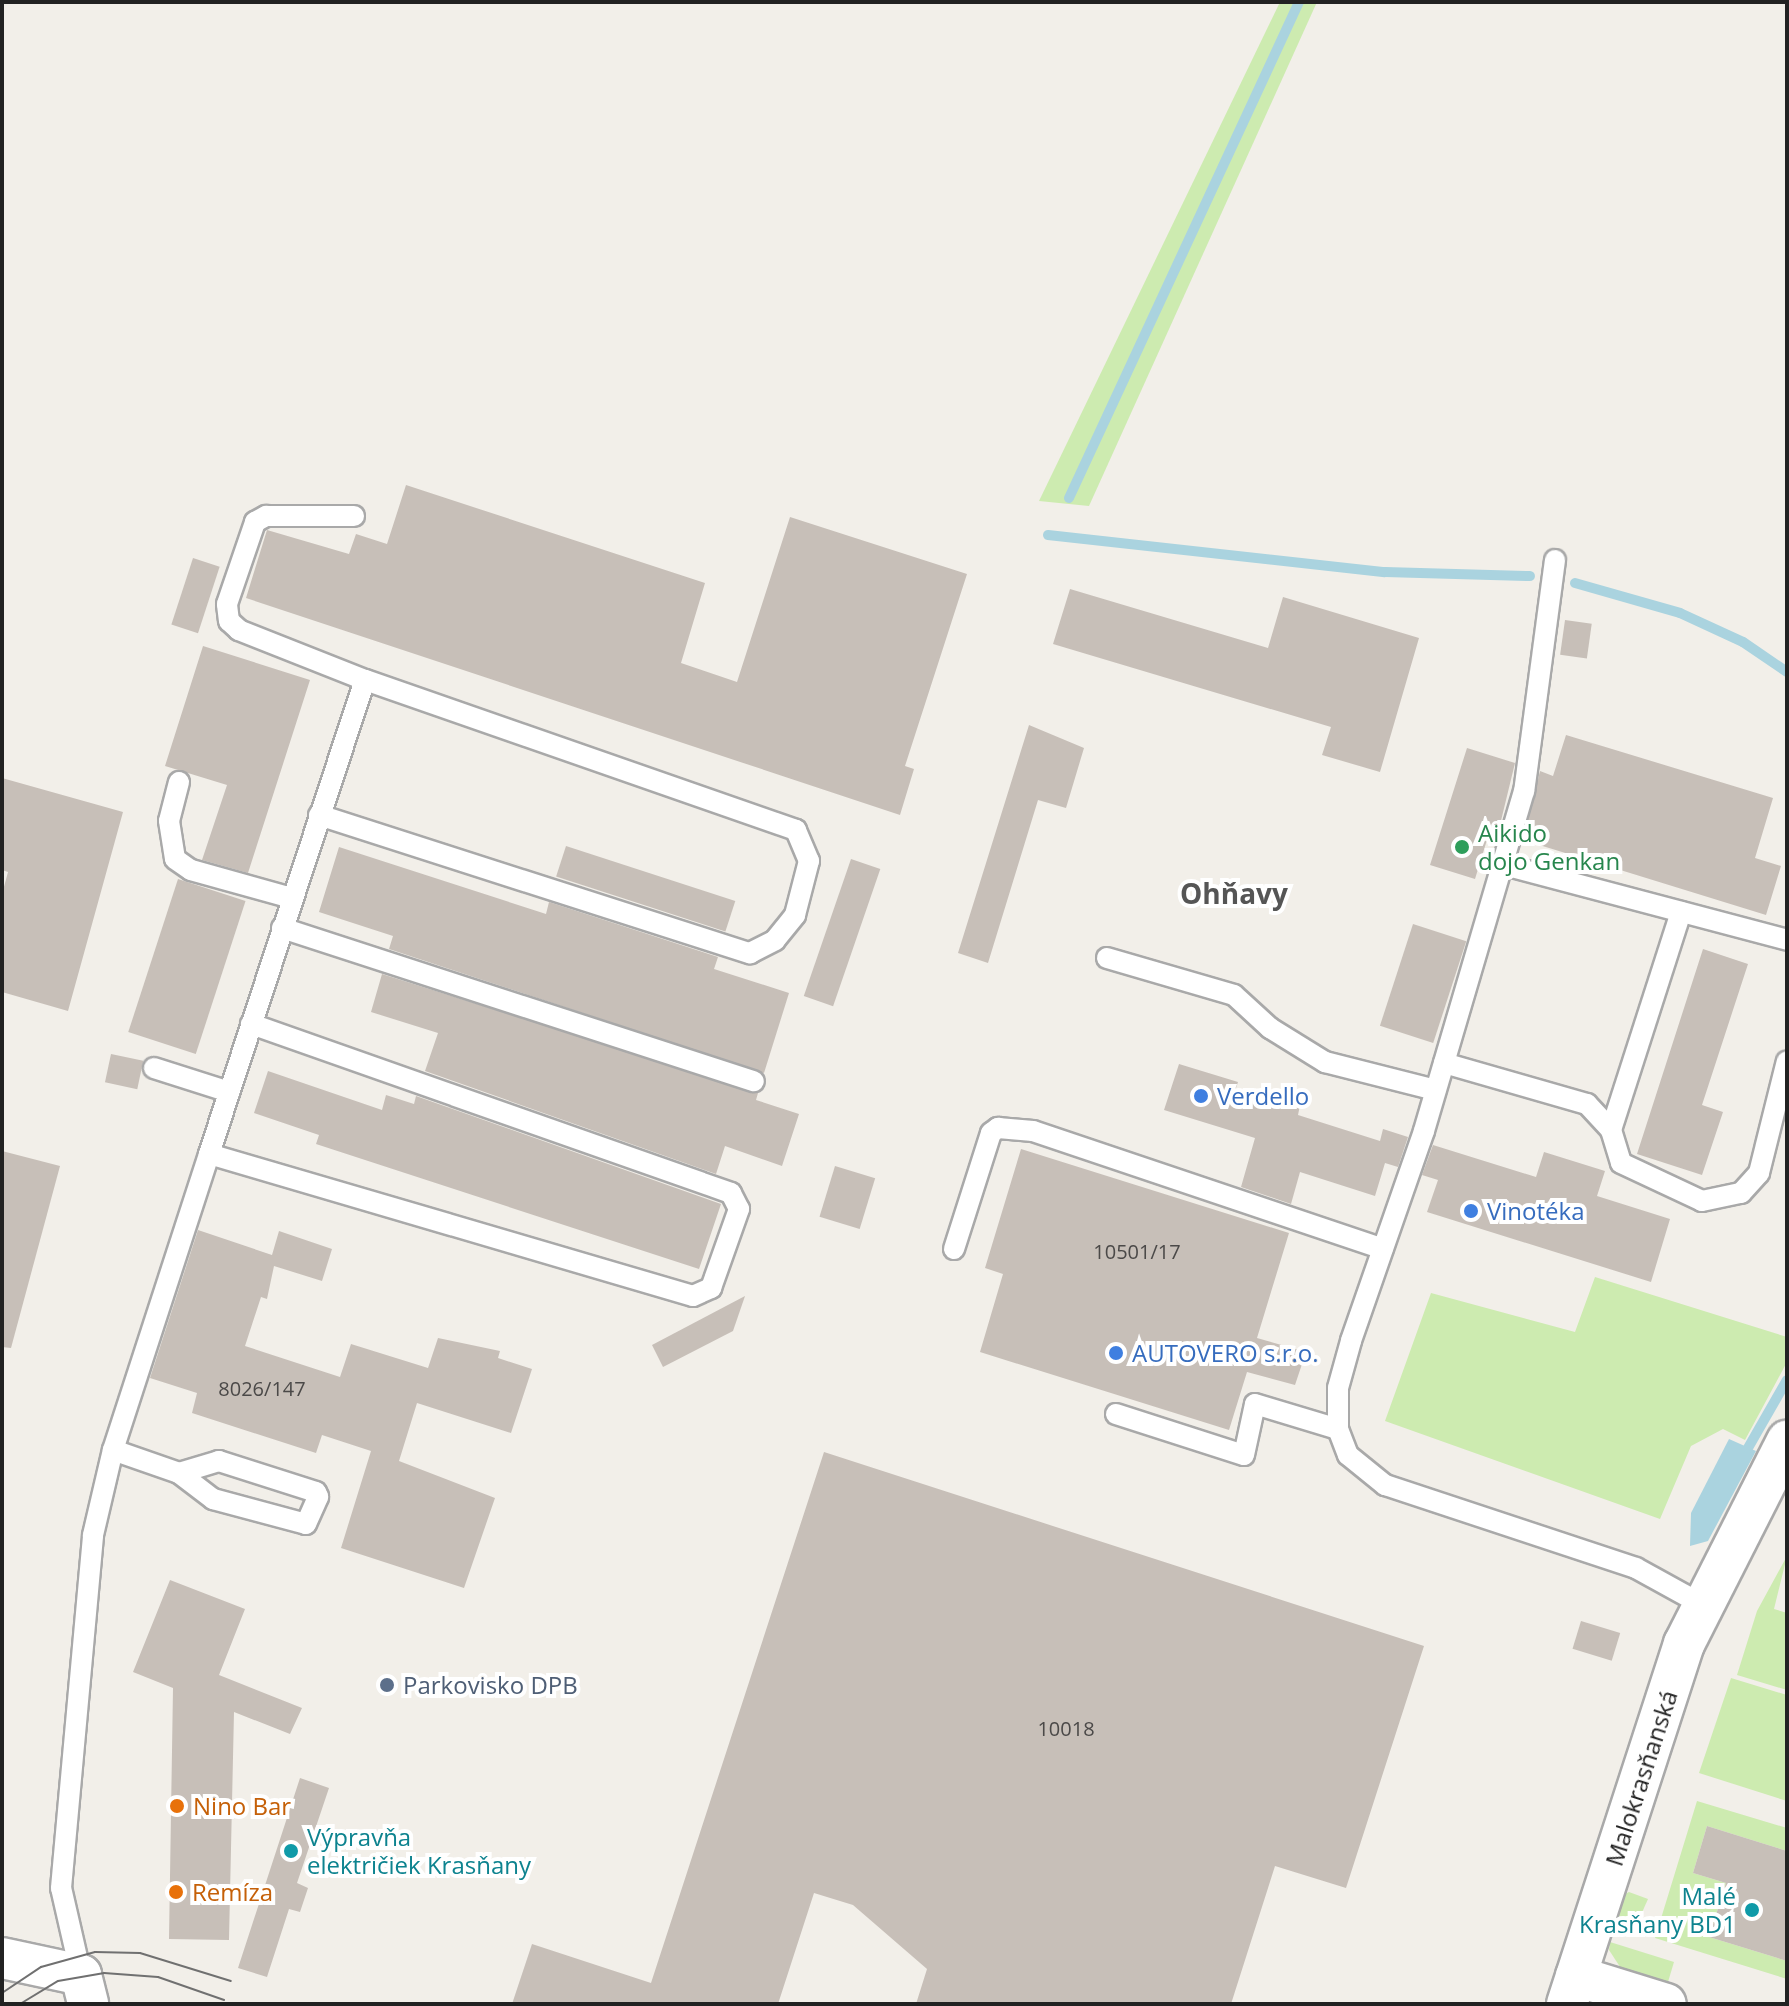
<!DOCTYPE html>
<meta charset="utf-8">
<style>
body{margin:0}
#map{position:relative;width:1789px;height:2006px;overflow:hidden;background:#f2efe9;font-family:"Open Sans",sans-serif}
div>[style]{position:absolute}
.grass>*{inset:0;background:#cdebb0}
.water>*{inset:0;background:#aad3df}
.stream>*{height:10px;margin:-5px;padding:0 5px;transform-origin:5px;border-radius:5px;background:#aad3df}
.building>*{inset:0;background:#c7bfb8;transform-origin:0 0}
.roads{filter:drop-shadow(2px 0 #a9a9a9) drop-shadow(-2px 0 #a9a9a9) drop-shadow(0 2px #a9a9a9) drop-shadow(0 -2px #a9a9a9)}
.service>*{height:20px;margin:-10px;padding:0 10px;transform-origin:10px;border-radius:10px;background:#fff}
.minor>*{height:40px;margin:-20px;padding:0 20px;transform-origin:20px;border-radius:20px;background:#fff}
.tram>*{height:2px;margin:-1px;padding:0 1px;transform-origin:1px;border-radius:1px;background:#707070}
.dots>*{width:22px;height:22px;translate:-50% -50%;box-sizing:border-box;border:4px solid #fff;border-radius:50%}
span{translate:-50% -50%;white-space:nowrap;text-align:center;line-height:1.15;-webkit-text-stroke:8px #fff;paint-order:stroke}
.number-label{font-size:20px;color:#4b4948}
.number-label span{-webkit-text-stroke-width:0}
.leisure-label{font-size:24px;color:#27864d}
.left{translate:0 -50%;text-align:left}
.shop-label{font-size:24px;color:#366cbe}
.service-label{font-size:24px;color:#4e5e75}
.street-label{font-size:24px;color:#222}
.food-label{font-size:24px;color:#c56008}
.culture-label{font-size:24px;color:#0d838f}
.right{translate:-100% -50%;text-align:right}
.quarter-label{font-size:28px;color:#555;font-weight:700}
.frame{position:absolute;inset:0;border:4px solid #222;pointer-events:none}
</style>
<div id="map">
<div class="grass">
<div style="clip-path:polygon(1280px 2px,1317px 2px,1089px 506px,1039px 501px)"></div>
<div style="clip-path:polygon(1595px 1277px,1787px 1337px,1787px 1362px,1745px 1440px,1723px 1429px,1691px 1446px,1660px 1519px,1385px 1421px,1431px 1293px,1575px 1332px)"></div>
<div style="clip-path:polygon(1787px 1556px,1774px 1609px,1787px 1613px,1787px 1690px,1737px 1675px,1757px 1611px)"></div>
<div style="clip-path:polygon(1731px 1678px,1787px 1695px,1787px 1801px,1699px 1773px)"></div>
<div style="clip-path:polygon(1697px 1801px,1787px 1828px,1787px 1851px,1707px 1826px,1693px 1873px,1726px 1883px,1709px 1937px,1787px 1961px,1787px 1979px,1655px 1938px)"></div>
<div style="clip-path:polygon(1629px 1892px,1648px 1899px,1632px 1935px,1613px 1929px,1623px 1895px)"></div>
<div style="clip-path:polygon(1610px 1942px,1674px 1962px,1668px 1982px,1624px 1973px,1609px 1950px)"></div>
</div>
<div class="water">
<div style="clip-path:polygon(1729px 1439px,1756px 1451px,1708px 1541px,1690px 1546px,1691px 1513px)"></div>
</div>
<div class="stream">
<div style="left:1069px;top:498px;width:547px;rotate:-65.12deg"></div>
<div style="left:1048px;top:535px;width:339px;rotate:6.3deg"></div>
<div style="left:1385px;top:572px;width:145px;rotate:1.6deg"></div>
<div style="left:1575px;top:583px;width:109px;rotate:15.9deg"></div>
<div style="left:1680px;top:613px;width:69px;rotate:24.7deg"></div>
<div style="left:1743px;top:642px;width:53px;rotate:34.3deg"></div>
<div style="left:1748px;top:1448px;width:78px;rotate:-60.2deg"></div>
</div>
<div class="building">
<div style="clip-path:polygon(406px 485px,705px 583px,681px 663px,737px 682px,790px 517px,967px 574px,905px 766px,914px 769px,900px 815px,246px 598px,267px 530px,349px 554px,356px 534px,387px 544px)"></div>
<div style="left:193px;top:558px;width:28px;height:70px;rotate:18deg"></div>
<div style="clip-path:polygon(1070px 589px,1268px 648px,1283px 597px,1419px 638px,1380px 772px,1322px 755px,1331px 727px,1053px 644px)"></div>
<div style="left:1565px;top:620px;width:27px;height:35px;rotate:8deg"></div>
<div style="clip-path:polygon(203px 646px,310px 680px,248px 873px,202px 860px,227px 785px,165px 766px)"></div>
<div style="clip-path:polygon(1029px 725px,1084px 748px,1066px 808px,1038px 800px,988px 963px,958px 953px)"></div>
<div style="clip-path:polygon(1566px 735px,1773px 798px,1755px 858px,1781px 866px,1766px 915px,1523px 840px,1540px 771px,1553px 776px)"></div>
<div style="clip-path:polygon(1467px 748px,1515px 763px,1498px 833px,1490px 830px,1475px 879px,1430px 865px)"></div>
<div style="clip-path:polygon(2px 778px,123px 812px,68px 1011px,2px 992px,2px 894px,8px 872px,2px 870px)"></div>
<div style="left:566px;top:846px;width:178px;height:32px;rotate:18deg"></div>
<div style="clip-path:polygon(339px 847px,546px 914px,549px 902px,718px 957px,714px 969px,789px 993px,764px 1073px,389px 949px,393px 936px,319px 912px)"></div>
<div style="left:851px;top:859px;width:31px;height:145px;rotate:19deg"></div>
<div style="left:178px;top:879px;width:71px;height:161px;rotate:18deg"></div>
<div style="left:1413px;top:924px;width:56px;height:107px;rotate:18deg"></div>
<div style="clip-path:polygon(1703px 949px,1748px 964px,1702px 1105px,1723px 1112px,1702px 1175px,1637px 1154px)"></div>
<div style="clip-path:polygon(382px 974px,758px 1093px,756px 1100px,799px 1114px,782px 1166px,725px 1146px,716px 1174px,425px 1071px,438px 1033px,371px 1012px)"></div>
<div style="left:111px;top:1054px;width:33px;height:29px;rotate:12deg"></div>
<div style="clip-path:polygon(1179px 1064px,1238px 1082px,1236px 1088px,1300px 1105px,1298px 1115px,1380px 1141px,1383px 1129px,1408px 1137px,1398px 1167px,1385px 1163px,1375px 1196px,1300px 1172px,1291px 1204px,1241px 1187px,1255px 1138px,1164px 1110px)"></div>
<div style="clip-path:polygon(268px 1071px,382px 1110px,386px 1095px,414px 1104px,416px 1096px,721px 1204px,699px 1269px,316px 1144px,319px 1135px,254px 1113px)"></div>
<div style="clip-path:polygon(1433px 1145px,1536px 1177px,1544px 1152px,1605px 1171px,1597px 1196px,1670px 1219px,1651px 1282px,1427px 1212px,1438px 1180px,1422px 1175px)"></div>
<div style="clip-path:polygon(1021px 1149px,1289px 1233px,1257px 1338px,1306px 1352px,1295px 1385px,1247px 1372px,1229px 1430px,980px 1352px,1003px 1274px,985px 1268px)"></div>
<div style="clip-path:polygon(2px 1151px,60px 1166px,11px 1348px,2px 1347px)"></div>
<div style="left:835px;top:1166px;width:42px;height:53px;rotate:17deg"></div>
<div style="clip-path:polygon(198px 1230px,272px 1255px,279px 1231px,332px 1249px,322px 1281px,274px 1266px,267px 1299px,261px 1297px,245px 1346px,340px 1377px,351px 1344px,428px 1368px,438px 1338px,500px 1351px,498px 1358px,532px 1369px,511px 1433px,417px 1403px,399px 1461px,495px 1498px,464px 1588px,341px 1548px,371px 1451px,322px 1435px,316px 1453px,192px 1413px,197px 1393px,150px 1378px)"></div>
<div style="clip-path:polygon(745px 1296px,733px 1331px,663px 1367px,652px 1345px)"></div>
<div style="clip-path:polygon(824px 1452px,1424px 1646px,1346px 1888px,1275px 1866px,1231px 2004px,916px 2004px,927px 1969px,853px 1905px,814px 1893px,778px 2004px,512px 2004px,532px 1944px,651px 1983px)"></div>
<div style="clip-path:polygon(170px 1580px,245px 1609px,219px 1675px,302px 1708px,290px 1734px,234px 1712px,229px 1940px,169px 1939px,173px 1688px,133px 1672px)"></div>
<div style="left:1581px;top:1621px;width:41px;height:29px;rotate:17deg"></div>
<div style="clip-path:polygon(300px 1778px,329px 1788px,297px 1883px,308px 1888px,300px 1912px,289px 1909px,267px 1977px,238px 1968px)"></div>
<div style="clip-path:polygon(1707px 1826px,1787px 1851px,1787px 1961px,1709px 1937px,1726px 1883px,1693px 1873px)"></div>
</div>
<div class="roads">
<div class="service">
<div style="left:1555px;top:560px;width:233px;rotate:97.6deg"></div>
<div style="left:1524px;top:791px;width:354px;rotate:106.4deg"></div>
<div style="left:1424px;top:1131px;width:222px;rotate:109.2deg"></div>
<div style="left:1351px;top:1341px;width:49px;rotate:105.5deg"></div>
<div style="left:1338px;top:1388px;width:41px;rotate:90deg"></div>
<div style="left:1338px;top:1429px;width:28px;rotate:69deg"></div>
<div style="left:1348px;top:1455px;width:48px;rotate:39deg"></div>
<div style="left:1385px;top:1485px;width:264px;rotate:18.3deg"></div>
<div style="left:1636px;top:1568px;width:77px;rotate:28.9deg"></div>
<div style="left:179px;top:782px;width:40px;rotate:104.4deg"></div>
<div style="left:169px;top:821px;width:38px;rotate:81deg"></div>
<div style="left:175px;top:859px;width:19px;rotate:35deg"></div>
<div style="left:191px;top:870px;width:104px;rotate:15.6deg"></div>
<div style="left:319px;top:815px;width:453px;rotate:17.8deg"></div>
<div style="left:750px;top:953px;width:28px;rotate:-27deg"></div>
<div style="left:775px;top:940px;width:32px;rotate:-51deg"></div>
<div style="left:795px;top:915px;width:56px;rotate:-75.5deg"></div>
<div style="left:809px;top:861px;width:34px;rotate:-113deg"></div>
<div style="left:796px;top:830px;width:456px;rotate:-160.8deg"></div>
<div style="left:365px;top:680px;width:136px;rotate:-158.4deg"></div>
<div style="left:239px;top:630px;width:13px;rotate:-138deg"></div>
<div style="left:229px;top:621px;width:17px;rotate:-97deg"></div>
<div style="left:227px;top:604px;width:87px;rotate:-71.1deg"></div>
<div style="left:255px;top:522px;width:13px;rotate:-29deg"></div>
<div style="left:266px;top:516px;width:88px"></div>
<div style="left:1504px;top:865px;width:293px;rotate:14.8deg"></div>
<div style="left:282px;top:928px;width:496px;rotate:18deg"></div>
<div style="left:1107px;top:958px;width:132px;rotate:16.2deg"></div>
<div style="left:1234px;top:995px;width:49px;rotate:42.5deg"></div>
<div style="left:1270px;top:1028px;width:65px;rotate:31.7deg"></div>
<div style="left:1325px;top:1062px;width:114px;rotate:14.2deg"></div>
<div style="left:1444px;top:1063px;width:149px;rotate:16deg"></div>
<div style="left:1587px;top:1104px;width:35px;rotate:47deg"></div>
<div style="left:1611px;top:1130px;width:34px;rotate:73deg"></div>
<div style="left:1621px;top:1163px;width:89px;rotate:25.1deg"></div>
<div style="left:1702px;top:1201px;width:40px;rotate:-12deg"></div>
<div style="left:1741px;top:1193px;width:27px;rotate:-48deg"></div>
<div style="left:1759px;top:1173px;width:115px;rotate:-76deg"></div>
<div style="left:154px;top:1068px;width:79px;rotate:17.7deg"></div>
<div style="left:1611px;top:1130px;width:229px;rotate:-72.2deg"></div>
<div style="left:209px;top:1154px;width:499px;rotate:-71.8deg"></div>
<div style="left:954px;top:1249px;width:122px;rotate:-72.3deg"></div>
<div style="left:991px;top:1133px;width:9px;rotate:-36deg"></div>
<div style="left:998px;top:1128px;width:35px;rotate:5deg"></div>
<div style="left:1033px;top:1131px;width:369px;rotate:18.6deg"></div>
<div style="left:1116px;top:1414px;width:134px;rotate:17.8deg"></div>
<div style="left:1244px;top:1455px;width:52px;rotate:-77.8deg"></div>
<div style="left:1255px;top:1404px;width:87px;rotate:16.8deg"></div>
<div style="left:113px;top:1450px;width:70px;rotate:19.2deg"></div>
<div style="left:179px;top:1473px;width:43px;rotate:37.4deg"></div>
<div style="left:213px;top:1499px;width:96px;rotate:15deg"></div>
<div style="left:306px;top:1524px;width:30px;rotate:-66deg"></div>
<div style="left:318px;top:1497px;width:5px;rotate:-112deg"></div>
<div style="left:316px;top:1492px;width:102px;rotate:-162.3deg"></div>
<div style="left:219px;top:1461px;width:42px;rotate:163.3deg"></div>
<div style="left:81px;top:1975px;width:89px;rotate:-102.9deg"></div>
<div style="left:61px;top:1888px;width:354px;rotate:-84.8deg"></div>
<div style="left:93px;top:1535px;width:87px;rotate:-76.8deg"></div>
<div style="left:113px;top:1450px;width:311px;rotate:-72deg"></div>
<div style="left:209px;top:1154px;width:504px;rotate:16.35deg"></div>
<div style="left:693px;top:1296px;width:20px;rotate:-24deg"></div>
<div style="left:711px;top:1288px;width:84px;rotate:-70.5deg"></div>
<div style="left:739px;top:1209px;width:18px;rotate:-117deg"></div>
<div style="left:731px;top:1193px;width:509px;rotate:-160.6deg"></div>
</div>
<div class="minor">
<div style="left:2px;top:1958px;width:81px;rotate:12.1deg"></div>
<div style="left:81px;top:1975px;width:30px;rotate:76deg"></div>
<div style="left:1576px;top:1976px;width:94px;rotate:17.3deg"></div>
<div style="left:1567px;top:2004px;width:379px;rotate:-72deg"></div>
<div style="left:1684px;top:1644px;width:228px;rotate:-63.1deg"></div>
</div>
</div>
<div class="tram">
<div style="left:2px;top:1993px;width:47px;rotate:-33.7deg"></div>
<div style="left:41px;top:1967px;width:56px;rotate:-15.5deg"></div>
<div style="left:95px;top:1952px;width:45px;rotate:1.3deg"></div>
<div style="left:140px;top:1953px;width:95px;rotate:17.1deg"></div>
<div style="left:20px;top:2004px;width:44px;rotate:-31.2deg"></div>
<div style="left:58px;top:1981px;width:47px;rotate:-9.9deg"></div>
<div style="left:104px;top:1973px;width:54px;rotate:4.2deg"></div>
<div style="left:158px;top:1977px;width:70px;rotate:19.2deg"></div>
</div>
<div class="dots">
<div style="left:1462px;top:847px;background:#2e9e5b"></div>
<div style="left:1201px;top:1096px;background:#3f7fe0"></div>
<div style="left:1471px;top:1211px;background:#3f7fe0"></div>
<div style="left:1116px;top:1353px;background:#3f7fe0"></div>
<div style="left:387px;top:1685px;background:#5c6f8a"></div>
<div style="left:177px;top:1806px;background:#e8710a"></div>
<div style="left:291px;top:1851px;background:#0f9aa8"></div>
<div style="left:176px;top:1892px;background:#e8710a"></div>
<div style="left:1752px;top:1910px;background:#0f9aa8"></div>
</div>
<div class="number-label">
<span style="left:1137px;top:1251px">10501/17</span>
<span style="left:262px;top:1388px">8026/147</span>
<span style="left:1066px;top:1728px">10018</span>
</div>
<div class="leisure-label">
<span class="left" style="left:1478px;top:847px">Aikido<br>dojo Genkan</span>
</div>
<div class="shop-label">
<span class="left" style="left:1217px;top:1096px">Verdello</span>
<span class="left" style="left:1487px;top:1211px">Vinotéka</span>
<span class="left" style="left:1132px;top:1353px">AUTOVERO s.r.o.</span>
</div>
<div class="service-label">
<span class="left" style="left:403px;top:1685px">Parkovisko DPB</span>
</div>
<div class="street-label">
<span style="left:1641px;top:1778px;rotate:-72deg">Malokrasňanská</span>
</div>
<div class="food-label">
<span class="left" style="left:193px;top:1806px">Nino Bar</span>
<span class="left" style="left:192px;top:1892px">Remíza</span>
</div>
<div class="culture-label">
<span class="left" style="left:307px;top:1851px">Výpravňa<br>električiek Krasňany</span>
<span class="right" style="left:1736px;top:1910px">Malé<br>Krasňany BD1</span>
</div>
<div class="quarter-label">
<span style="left:1234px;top:893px">Ohňavy</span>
</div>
<div class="frame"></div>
</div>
